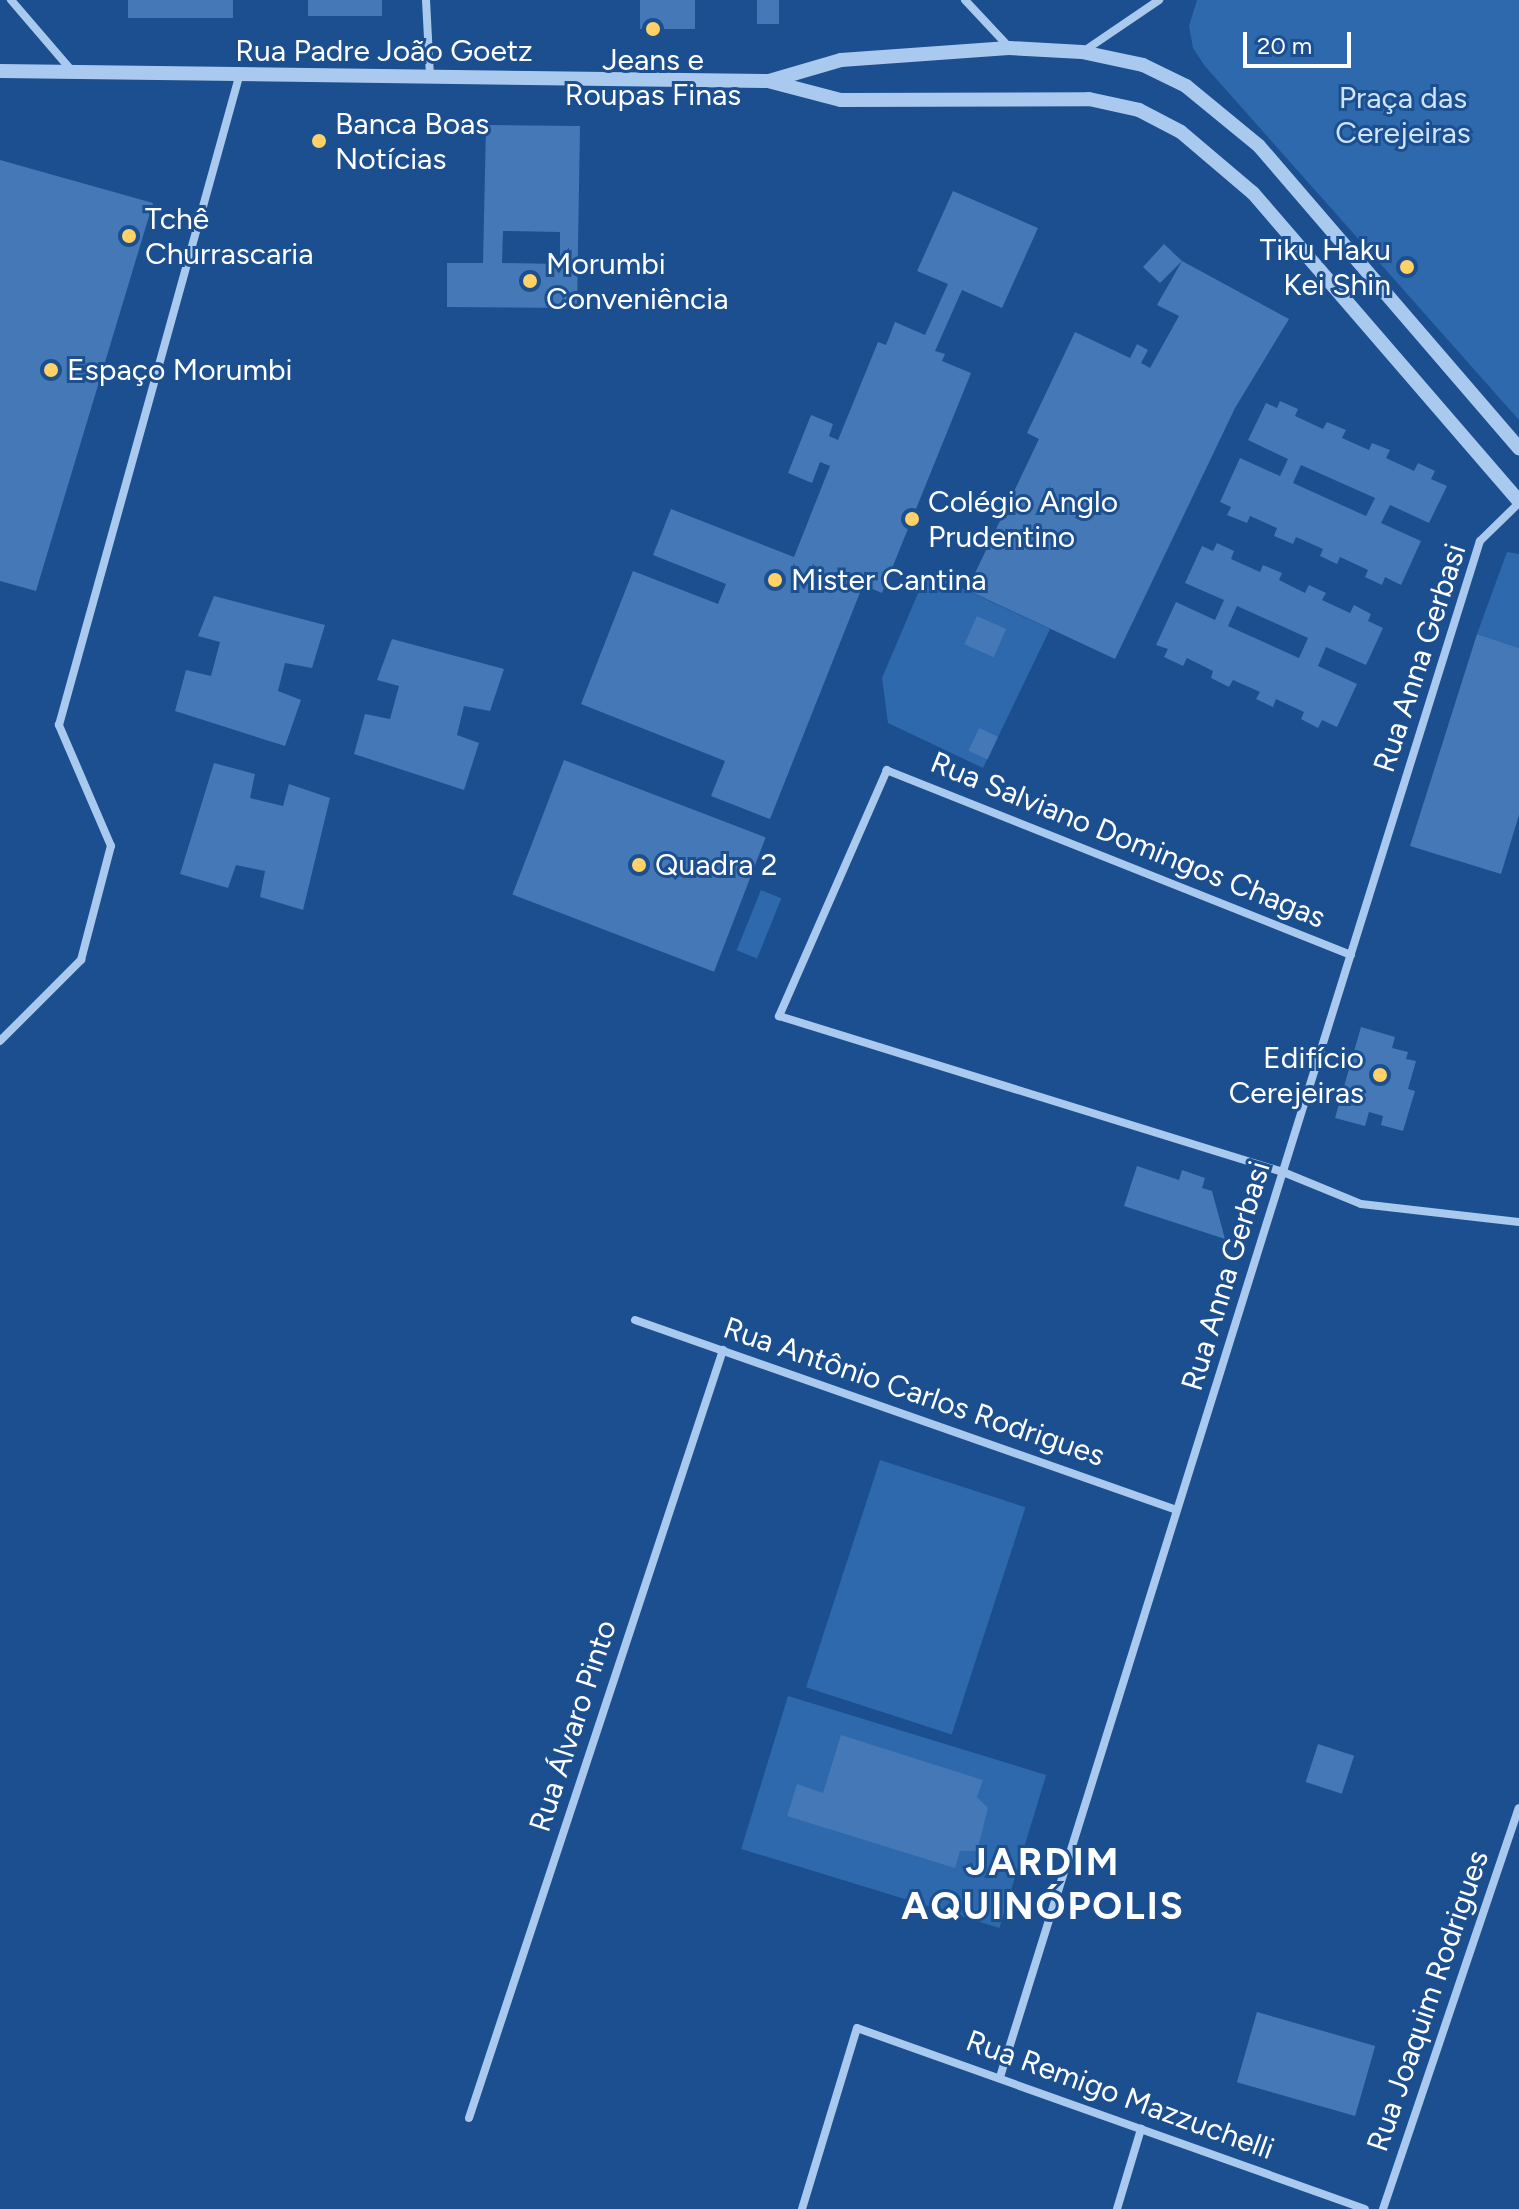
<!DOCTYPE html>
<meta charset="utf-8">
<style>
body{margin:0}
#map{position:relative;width:1519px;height:2209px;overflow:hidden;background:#1b4f8f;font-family:Figtree,sans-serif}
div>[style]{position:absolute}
.green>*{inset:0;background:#2e69ad;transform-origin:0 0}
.building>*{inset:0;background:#4478b7;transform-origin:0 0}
.minor>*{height:8px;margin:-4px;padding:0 4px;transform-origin:4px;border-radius:4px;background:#a9c9ee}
.tertiary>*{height:14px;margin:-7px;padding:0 7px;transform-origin:7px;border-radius:7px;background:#a9c9ee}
.dots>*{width:22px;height:22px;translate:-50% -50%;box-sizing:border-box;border:4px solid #1b4f8f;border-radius:50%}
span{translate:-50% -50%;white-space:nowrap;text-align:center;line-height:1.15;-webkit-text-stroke:6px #1b4f8f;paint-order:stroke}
.street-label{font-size:30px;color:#fff}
.poi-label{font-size:30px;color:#fff}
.left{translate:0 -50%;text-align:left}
.right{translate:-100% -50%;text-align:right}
.park-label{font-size:30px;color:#cfe3fa}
.district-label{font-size:38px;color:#fff;font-weight:700;letter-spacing:2px}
.scale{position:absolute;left:1243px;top:32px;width:108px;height:36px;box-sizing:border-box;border:4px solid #fff;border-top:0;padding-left:10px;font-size:24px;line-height:28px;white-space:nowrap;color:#fff;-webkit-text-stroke:6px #1b4f8f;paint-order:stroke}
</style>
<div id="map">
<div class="green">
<div style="clip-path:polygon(1197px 0,1519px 0,1519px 420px,1204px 65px,1193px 48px,1189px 26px)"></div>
<div style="clip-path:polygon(1507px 552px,1519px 554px,1519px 648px,1477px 634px)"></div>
<div style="clip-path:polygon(927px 572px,1050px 629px,983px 768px,888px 723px,882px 678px)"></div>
<div style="left:761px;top:890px;width:22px;height:65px;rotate:22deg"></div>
<div style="left:880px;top:1460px;width:153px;height:239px;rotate:18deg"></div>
<div style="left:788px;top:1696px;width:270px;height:160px;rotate:17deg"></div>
</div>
<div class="building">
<div style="left:128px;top:0;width:105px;height:18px"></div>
<div style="left:308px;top:0;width:74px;height:16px"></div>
<div style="left:640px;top:0;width:55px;height:29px"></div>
<div style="left:757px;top:0;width:22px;height:24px"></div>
<div style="clip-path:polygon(evenodd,486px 125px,580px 126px,577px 308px,447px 307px,447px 263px,483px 263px,486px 125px,503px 231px,560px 232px,560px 264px,502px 263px,503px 231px)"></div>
<div style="clip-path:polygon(0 160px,153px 203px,36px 591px,0 581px)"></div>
<div style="clip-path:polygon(953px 191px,1038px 228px,1002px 308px,962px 290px,935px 351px,945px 354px,942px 361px,971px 373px,882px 593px,863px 585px,770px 819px,711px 796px,725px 761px,581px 704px,633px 571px,718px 604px,726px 584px,653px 555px,671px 509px,794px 557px,830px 466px,820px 462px,812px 483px,788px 473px,811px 415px,833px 424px,829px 436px,838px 440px,878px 342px,886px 345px,895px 322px,925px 335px,948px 284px,917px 271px)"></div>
<div style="clip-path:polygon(1164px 244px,1182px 261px,1289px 319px,1235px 408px,1115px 659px,967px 590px,1039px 439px,1027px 433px,1075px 332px,1130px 358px,1137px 344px,1148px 350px,1141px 363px,1150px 368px,1179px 316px,1157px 305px,1182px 261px,1160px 283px,1143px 267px)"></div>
<div style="clip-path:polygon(evenodd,1280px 401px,1298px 409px,1295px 416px,1323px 429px,1327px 422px,1346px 430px,1342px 438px,1369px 450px,1372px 443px,1390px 450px,1386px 458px,1414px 471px,1418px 463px,1435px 471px,1431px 479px,1447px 486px,1429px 523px,1390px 505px,1381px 523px,1421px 541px,1401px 585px,1385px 577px,1382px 585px,1365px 577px,1368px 570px,1340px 557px,1337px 564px,1320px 556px,1323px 549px,1296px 537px,1293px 544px,1274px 536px,1277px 528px,1250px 516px,1247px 523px,1227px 515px,1231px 507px,1220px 502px,1240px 458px,1280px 476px,1288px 459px,1248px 440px,1266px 403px,1277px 408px,1280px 401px,1301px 465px,1375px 498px,1366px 516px,1293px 483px,1301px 465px)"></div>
<div style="clip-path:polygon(evenodd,1217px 543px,1234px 551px,1231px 559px,1260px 572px,1263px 565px,1282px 573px,1279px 580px,1305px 593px,1309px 585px,1326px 593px,1322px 600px,1350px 613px,1354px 605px,1371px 614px,1368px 621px,1383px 628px,1366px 665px,1326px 647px,1318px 666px,1357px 684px,1337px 727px,1322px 720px,1318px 728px,1301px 719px,1304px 712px,1276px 699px,1273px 707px,1256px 699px,1260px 692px,1233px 680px,1229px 687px,1211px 678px,1213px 671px,1187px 658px,1183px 666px,1164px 657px,1168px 649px,1156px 645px,1176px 602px,1215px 620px,1224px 600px,1185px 583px,1202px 546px,1213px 551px,1217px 543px,1237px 606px,1308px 638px,1299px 658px,1228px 626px,1237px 606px)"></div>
<div style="clip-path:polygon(214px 596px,325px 625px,312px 668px,285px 663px,278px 691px,301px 700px,285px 746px,175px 711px,186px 670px,211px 676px,220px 642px,198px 636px)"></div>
<div style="left:977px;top:616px;width:32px;height:31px;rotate:24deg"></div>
<div style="clip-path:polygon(1477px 634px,1519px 648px,1519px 815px,1501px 874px,1410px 846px)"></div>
<div style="clip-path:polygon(392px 639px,504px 669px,490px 711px,464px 706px,457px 735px,479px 743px,464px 790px,354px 754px,365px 714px,390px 719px,399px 686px,377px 680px)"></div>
<div style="left:979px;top:728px;width:21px;height:25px;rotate:25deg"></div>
<div style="left:564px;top:760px;width:216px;height:144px;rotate:21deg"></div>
<div style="clip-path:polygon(214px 763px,255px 774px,250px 798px,283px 806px,289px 784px,330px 798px,303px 910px,260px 897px,265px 871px,236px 865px,228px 888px,180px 874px)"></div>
<div style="clip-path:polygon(1361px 1027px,1395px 1037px,1392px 1048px,1408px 1052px,1406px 1059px,1416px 1061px,1408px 1089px,1415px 1091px,1403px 1131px,1381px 1125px,1383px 1116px,1369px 1112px,1365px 1126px,1335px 1118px)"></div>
<div style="clip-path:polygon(1137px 1166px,1179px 1180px,1182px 1170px,1205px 1178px,1202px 1188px,1212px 1191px,1225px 1239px,1124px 1206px)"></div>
<div style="clip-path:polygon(841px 1735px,983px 1780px,977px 1797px,988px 1808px,977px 1851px,960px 1851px,955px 1868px,787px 1816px,797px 1784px,823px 1793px)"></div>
<div style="left:1318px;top:1744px;width:38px;height:40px;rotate:18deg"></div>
<div style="left:1257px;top:2012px;width:123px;height:73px;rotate:16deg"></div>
</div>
<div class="minor">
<div style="left:11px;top:0;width:95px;rotate:49.3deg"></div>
<div style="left:426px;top:0;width:77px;rotate:87deg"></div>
<div style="left:965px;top:0;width:64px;rotate:46.9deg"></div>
<div style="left:1084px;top:51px;width:91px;rotate:-34.2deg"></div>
<div style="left:1351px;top:955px;width:500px;rotate:-158.3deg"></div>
<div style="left:887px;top:770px;width:269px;rotate:113.7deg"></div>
<div style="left:779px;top:1016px;width:528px;rotate:17.2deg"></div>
<div style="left:1283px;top:1172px;width:84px;rotate:22.3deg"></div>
<div style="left:1361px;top:1204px;width:159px;rotate:6.5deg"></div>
<div style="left:0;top:1041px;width:115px;rotate:-45deg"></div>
<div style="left:81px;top:960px;width:118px;rotate:-75.3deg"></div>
<div style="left:111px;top:846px;width:132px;rotate:-113.3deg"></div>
<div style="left:59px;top:725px;width:673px;rotate:-74.48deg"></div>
<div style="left:635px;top:1320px;width:574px;rotate:19.32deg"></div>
<div style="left:1000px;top:2077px;width:1609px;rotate:-72.65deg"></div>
<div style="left:1480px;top:541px;width:54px;rotate:-44.3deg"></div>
<div style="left:469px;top:2118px;width:809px;rotate:-71.7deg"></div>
<div style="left:802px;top:2209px;width:189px;rotate:-73.1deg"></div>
<div style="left:857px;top:2028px;width:539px;rotate:19.61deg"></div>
<div style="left:1117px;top:2209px;width:84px;rotate:-73.3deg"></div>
<div style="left:1383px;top:2209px;width:423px;rotate:-71.3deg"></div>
</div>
<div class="tertiary">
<div style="left:0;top:71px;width:768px;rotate:0.75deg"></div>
<div style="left:768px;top:81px;width:75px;rotate:14.6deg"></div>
<div style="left:841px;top:100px;width:248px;rotate:-0.2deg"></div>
<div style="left:1089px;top:99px;width:51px;rotate:12.4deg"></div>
<div style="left:1139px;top:110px;width:47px;rotate:27.6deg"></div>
<div style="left:1181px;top:132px;width:94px;rotate:40.3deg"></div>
<div style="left:1253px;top:193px;width:407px;rotate:49.2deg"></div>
<div style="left:769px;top:81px;width:75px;rotate:-16.3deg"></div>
<div style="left:841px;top:60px;width:168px;rotate:-4.1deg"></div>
<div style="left:1009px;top:48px;width:73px;rotate:3.1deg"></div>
<div style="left:1082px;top:52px;width:62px;rotate:12deg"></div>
<div style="left:1143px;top:65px;width:48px;rotate:26deg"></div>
<div style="left:1186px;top:86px;width:94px;rotate:39.4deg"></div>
<div style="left:1259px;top:146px;width:399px;rotate:49.3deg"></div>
</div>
<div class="dots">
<div style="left:653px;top:29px;background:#ffd166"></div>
<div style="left:319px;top:141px;background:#ffd166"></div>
<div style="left:129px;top:236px;background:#ffd166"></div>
<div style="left:1407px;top:267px;background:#ffd166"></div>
<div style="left:530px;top:281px;background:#ffd166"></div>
<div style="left:51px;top:370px;background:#ffd166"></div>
<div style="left:912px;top:519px;background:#ffd166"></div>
<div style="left:775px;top:580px;background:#ffd166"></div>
<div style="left:639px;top:865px;background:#ffd166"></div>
<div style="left:1380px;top:1075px;background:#ffd166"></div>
</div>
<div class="street-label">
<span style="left:384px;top:51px">Rua Padre João Goetz</span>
<span style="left:1420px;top:658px;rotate:-72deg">Rua Anna Gerbasi</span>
<span style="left:1128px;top:840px;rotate:22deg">Rua Salviano Domingos Chagas</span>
<span style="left:1226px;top:1276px;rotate:-73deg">Rua Anna Gerbasi</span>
<span style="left:914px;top:1392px;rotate:19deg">Rua Antônio Carlos Rodrigues</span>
<span style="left:573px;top:1726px;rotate:-72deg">Rua Álvaro Pinto</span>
<span style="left:1428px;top:2001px;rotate:-71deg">Rua Joaquim Rodrigues</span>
<span style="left:1120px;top:2095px;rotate:20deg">Rua Remigo Mazzuchelli</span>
</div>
<div class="poi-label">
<span style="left:653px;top:77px">Jeans e<br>Roupas Finas</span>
<span class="left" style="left:335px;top:141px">Banca Boas<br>Notícias</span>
<span class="left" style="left:145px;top:236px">Tchê<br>Churrascaria</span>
<span class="right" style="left:1391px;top:267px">Tiku Haku<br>Kei Shin</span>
<span class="left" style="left:546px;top:281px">Morumbi<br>Conveniência</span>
<span class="left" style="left:67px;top:370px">Espaço Morumbi</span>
<span class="left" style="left:928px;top:519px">Colégio Anglo<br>Prudentino</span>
<span class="left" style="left:791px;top:580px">Mister Cantina</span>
<span class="left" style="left:655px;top:865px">Quadra 2</span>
<span class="right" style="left:1364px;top:1075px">Edifício<br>Cerejeiras</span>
</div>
<div class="park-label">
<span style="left:1403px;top:115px">Praça das<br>Cerejeiras</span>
</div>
<div class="district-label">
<span style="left:1043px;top:1885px">JARDIM<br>AQUINÓPOLIS</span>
</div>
<div class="scale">20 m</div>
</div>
